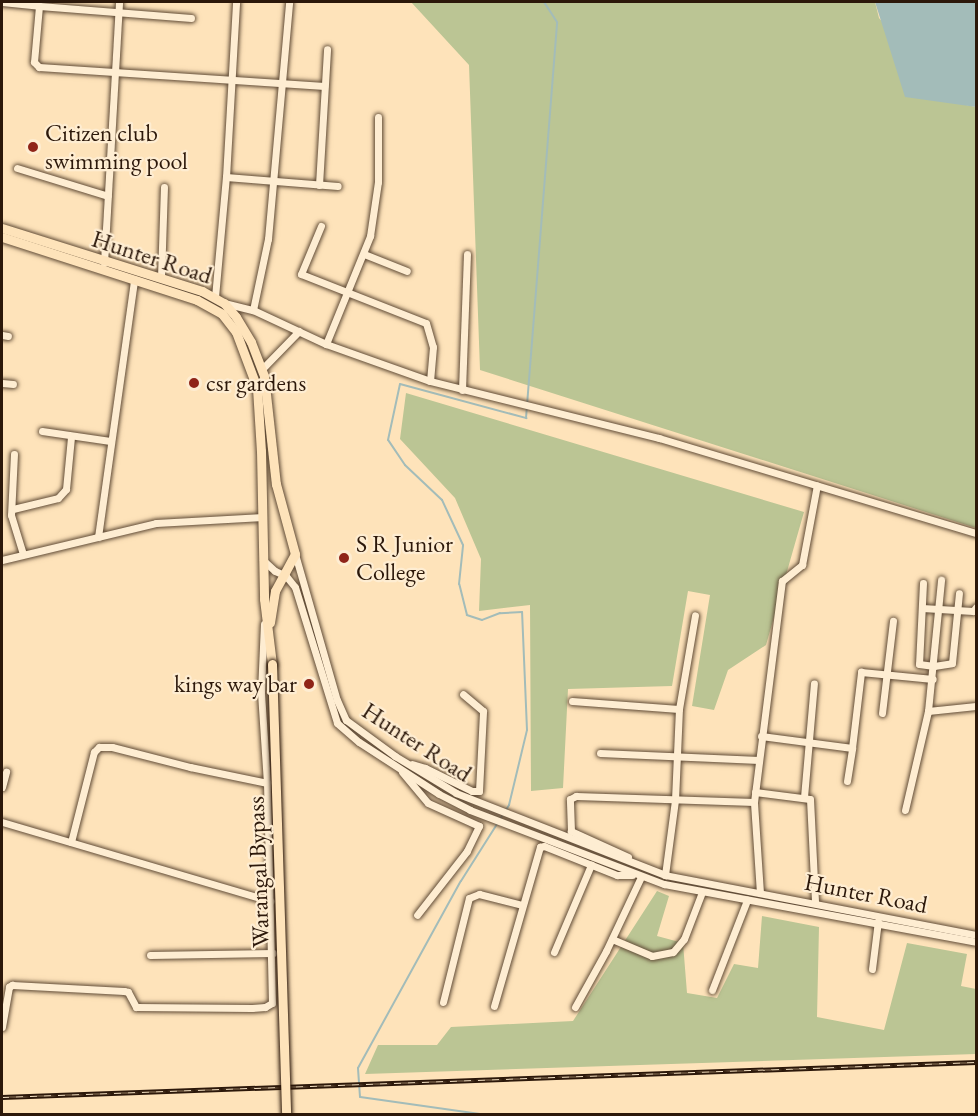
<!DOCTYPE html>
<style>
body{margin:0}
#map{position:relative;width:978px;height:1116px;overflow:hidden;background:#fee3ba;font-family:"EB Garamond",serif}
div>[style]{position:absolute}
.green>*{inset:0;background:#bbc594}
.water>*{inset:0;background:#a3bcb9}
.stream>*{height:2px;margin:-1px;padding:0 1px;transform-origin:1px;border-radius:1px;background:#a3bcb9}
.roads{filter:drop-shadow(0 0 2px #604b36) drop-shadow(0 0 2px #604b36)}
.minor>*{height:7px;margin:-3.5px;padding:0 3.5px;transform-origin:3.5px;border-radius:3.5px;background:#feedd2}
.major>*{height:9px;margin:-4.5px;padding:0 4.5px;transform-origin:4.5px;border-radius:4.5px;background:#fee3ba}
.rail>*{height:4.5px;margin-top:-2.25px;transform-origin:0;background:repeating-linear-gradient(90deg,#feedd2 0 7px,#2c180a 0 14px);box-sizing:border-box;border-block:2px solid #2c180a}
.bridges{filter:drop-shadow(0 0 2px #2c180a) drop-shadow(0 0 2px #2c180a)}
.major-bridge>*{height:9px;margin:-4.5px;padding:0 4.5px;transform-origin:4.5px;border-radius:4.5px;background:#fee3ba}
.dots>*{width:16px;height:16px;translate:-50% -50%;box-sizing:border-box;border:3px solid #feedd2;border-radius:50%}
span{translate:-50% -50%;white-space:nowrap;text-align:center;line-height:1.15;-webkit-text-stroke:4.5px #feedd2;paint-order:stroke}
.poi-label{font-size:24px;color:#2c180a}
.left{translate:0 -50%;text-align:left}
.right{translate:-100% -50%;text-align:right}
.street-label{font-size:24px;color:#2c180a}
.frame{position:absolute;inset:0;border:3px solid #2c180a;pointer-events:none}
</style>
<div id="map">
<div class="green">
<i style="clip-path:polygon(411px 2px,875px 2px,879px 18px,951px 102px,976px 107px,976px 528px,480px 370px,469px 65px)"></i>
<i style="clip-path:polygon(406px 393px,804px 512px,766px 645px,728px 670px,714px 710px,692px 706px,710px 595px,688px 591px,672px 686px,568px 689px,563px 788px,531px 791px,530px 605px,479px 611px,481px 559px,455px 498px,400px 439px)"></i>
<i style="clip-path:polygon(657px 891px,669px 896px,657px 936px,683px 943px,687px 993px,717px 998px,734px 964px,758px 968px,762px 916px,819px 927px,817px 1017px,884px 1030px,907px 943px,967px 954px,961px 986px,976px 989px,976px 1054px,365px 1074px,378px 1045px,437px 1045px,451px 1027px,573px 1021px)"></i>
</div>
<div class="water">
<i style="clip-path:polygon(875px 2px,976px 2px,976px 107px,905px 97px)"></i>
</div>
<div class="stream">
<i style="left:480px;top:1114px;width:121px;rotate:-171.9deg"></i>
<i style="left:360px;top:1097px;width:29px;rotate:-94deg"></i>
<i style="left:358px;top:1068px;width:213px;rotate:-61.2deg"></i>
<i style="left:461px;top:881px;width:90px;rotate:-57.7deg"></i>
<i style="left:509px;top:805px;width:77px;rotate:-76.5deg"></i>
<i style="left:527px;top:730px;width:118px;rotate:-92.4deg"></i>
<i style="left:522px;top:612px;width:22px;rotate:177deg"></i>
<i style="left:500px;top:613px;width:19px;rotate:159deg"></i>
<i style="left:482px;top:620px;width:16px;rotate:-162deg"></i>
<i style="left:467px;top:615px;width:32px;rotate:-104deg"></i>
<i style="left:459px;top:584px;width:39px;rotate:-84deg"></i>
<i style="left:463px;top:545px;width:50px;rotate:-115deg"></i>
<i style="left:442px;top:500px;width:51px;rotate:-136.6deg"></i>
<i style="left:405px;top:465px;width:30px;rotate:-124deg"></i>
<i style="left:388px;top:440px;width:57px;rotate:-77.9deg"></i>
<i style="left:400px;top:384px;width:131px;rotate:15.1deg"></i>
<i style="left:526px;top:418px;width:397px;rotate:-85.5deg"></i>
<i style="left:557px;top:22px;width:24px;rotate:-123deg"></i>
</div>
<div class="roads">
<div class="minor">
<i style="left:2px;top:2px;width:37px;rotate:6deg"></i>
<i style="left:191px;top:18px;width:152px;rotate:-175.5deg"></i>
<i style="left:39px;top:6px;width:56px;rotate:95.1deg"></i>
<i style="left:34px;top:62px;width:7px;rotate:45deg"></i>
<i style="left:39px;top:67px;width:286px;rotate:3.8deg"></i>
<i style="left:17px;top:168px;width:95px;rotate:17.1deg"></i>
<i style="left:226px;top:177px;width:112px;rotate:4.6deg"></i>
<i style="left:319px;top:185px;width:136px;rotate:-86.6deg"></i>
<i style="left:321px;top:226px;width:52px;rotate:112.6deg"></i>
<i style="left:301px;top:274px;width:134px;rotate:21.4deg"></i>
<i style="left:426px;top:323px;width:25px;rotate:74deg"></i>
<i style="left:433px;top:347px;width:34px;rotate:95deg"></i>
<i style="left:364px;top:254px;width:46px;rotate:21.6deg"></i>
<i style="left:104px;top:263px;width:261px;rotate:-86.7deg"></i>
<i style="left:161px;top:277px;width:90px;rotate:-88.1deg"></i>
<i style="left:215px;top:297px;width:121px;rotate:-84.8deg"></i>
<i style="left:226px;top:177px;width:175px;rotate:-86.7deg"></i>
<i style="left:224px;top:303px;width:30px;rotate:14deg"></i>
<i style="left:253px;top:310px;width:81px;rotate:25deg"></i>
<i style="left:326px;top:344px;width:110px;rotate:19.6deg"></i>
<i style="left:430px;top:381px;width:236px;rotate:14deg"></i>
<i style="left:659px;top:438px;width:331px;rotate:16.7deg"></i>
<i style="left:253px;top:310px;width:73px;rotate:-78.1deg"></i>
<i style="left:268px;top:239px;width:238px;rotate:-84.9deg"></i>
<i style="left:2px;top:335px;width:6px;rotate:9deg"></i>
<i style="left:326px;top:344px;width:117px;rotate:-67.8deg"></i>
<i style="left:370px;top:236px;width:55px;rotate:-81.6deg"></i>
<i style="left:378px;top:182px;width:65px;rotate:-90deg"></i>
<i style="left:262px;top:369px;width:53px;rotate:-45.8deg"></i>
<i style="left:2px;top:383px;width:11px;rotate:5deg"></i>
<i style="left:462px;top:390px;width:136px;rotate:-87.9deg"></i>
<i style="left:42px;top:431px;width:69px;rotate:8.4deg"></i>
<i style="left:14px;top:454px;width:61px;rotate:92.8deg"></i>
<i style="left:11px;top:515px;width:41px;rotate:72.9deg"></i>
<i style="left:13px;top:509px;width:46px;rotate:-13.7deg"></i>
<i style="left:58px;top:498px;width:12px;rotate:-48deg"></i>
<i style="left:66px;top:489px;width:52px;rotate:-84.5deg"></i>
<i style="left:98px;top:537px;width:260px;rotate:-82deg"></i>
<i style="left:295px;top:554px;width:152px;rotate:74deg"></i>
<i style="left:337px;top:700px;width:22px;rotate:66deg"></i>
<i style="left:346px;top:720px;width:61px;rotate:36.3deg"></i>
<i style="left:395px;top:756px;width:71px;rotate:31.2deg"></i>
<i style="left:456px;top:793px;width:225px;rotate:21.4deg"></i>
<i style="left:665px;top:875px;width:317px;rotate:10.9deg"></i>
<i style="left:2px;top:560px;width:158px;rotate:-13.5deg"></i>
<i style="left:156px;top:523px;width:107px;rotate:-3.2deg"></i>
<i style="left:263px;top:560px;width:16px;rotate:43deg"></i>
<i style="left:275px;top:571px;width:12px;rotate:24deg"></i>
<i style="left:286px;top:576px;width:14px;rotate:51deg"></i>
<i style="left:295px;top:587px;width:142px;rotate:72.8deg"></i>
<i style="left:337px;top:723px;width:29px;rotate:41deg"></i>
<i style="left:359px;top:742px;width:95px;rotate:33deg"></i>
<i style="left:439px;top:794px;width:35px;rotate:27deg"></i>
<i style="left:470px;top:810px;width:208px;rotate:20.9deg"></i>
<i style="left:664px;top:884px;width:317px;rotate:10.5deg"></i>
<i style="left:923px;top:583px;width:81px;rotate:92.8deg"></i>
<i style="left:919px;top:664px;width:15px;rotate:8deg"></i>
<i style="left:934px;top:666px;width:18px;rotate:-9deg"></i>
<i style="left:952px;top:663px;width:70px;rotate:-84.3deg"></i>
<i style="left:922px;top:608px;width:51px;rotate:3.4deg"></i>
<i style="left:973px;top:611px;width:5px;rotate:-53deg"></i>
<i style="left:572px;top:701px;width:107px;rotate:4.3deg"></i>
<i style="left:928px;top:711px;width:48px;rotate:-5.9deg"></i>
<i style="left:882px;top:713px;width:93px;rotate:-83.2deg"></i>
<i style="left:761px;top:736px;width:92px;rotate:7.5deg"></i>
<i style="left:852px;top:748px;width:77px;rotate:-83.2deg"></i>
<i style="left:861px;top:672px;width:72px;rotate:5.6deg"></i>
<i style="left:600px;top:753px;width:159px;rotate:2.5deg"></i>
<i style="left:412px;top:764px;width:14px;rotate:17deg"></i>
<i style="left:425px;top:768px;width:52px;rotate:26.1deg"></i>
<i style="left:472px;top:791px;width:7px"></i>
<i style="left:479px;top:791px;width:80px;rotate:-87.1deg"></i>
<i style="left:483px;top:711px;width:26px;rotate:-140deg"></i>
<i style="left:402px;top:772px;width:40px;rotate:50deg"></i>
<i style="left:428px;top:803px;width:56px;rotate:24.3deg"></i>
<i style="left:479px;top:826px;width:28px;rotate:116deg"></i>
<i style="left:467px;top:851px;width:81px;rotate:128deg"></i>
<i style="left:847px;top:781px;width:33px;rotate:-81deg"></i>
<i style="left:2px;top:787px;width:16px;rotate:-75deg"></i>
<i style="left:755px;top:792px;width:55px;rotate:7.3deg"></i>
<i style="left:810px;top:799px;width:104px;rotate:87.2deg"></i>
<i style="left:804px;top:797px;width:114px;rotate:-85deg"></i>
<i style="left:905px;top:810px;width:102px;rotate:-76.9deg"></i>
<i style="left:928px;top:711px;width:132px;rotate:-84.3deg"></i>
<i style="left:2px;top:822px;width:280px;rotate:16.4deg"></i>
<i style="left:71px;top:842px;width:93px;rotate:-75.7deg"></i>
<i style="left:94px;top:752px;width:7px;rotate:-45deg"></i>
<i style="left:99px;top:747px;width:13px"></i>
<i style="left:112px;top:747px;width:81px;rotate:14.4deg"></i>
<i style="left:190px;top:767px;width:79px;rotate:11.7deg"></i>
<i style="left:628px;top:857px;width:63px;rotate:-155.5deg"></i>
<i style="left:571px;top:831px;width:32px;rotate:-92deg"></i>
<i style="left:570px;top:799px;width:7px;rotate:-27deg"></i>
<i style="left:576px;top:796px;width:178px;rotate:1.9deg"></i>
<i style="left:665px;top:875px;width:76px;rotate:-82.4deg"></i>
<i style="left:675px;top:800px;width:91px;rotate:-87.5deg"></i>
<i style="left:679px;top:709px;width:95px;rotate:-80.3deg"></i>
<i style="left:760px;top:893px;width:91px;rotate:-93.8deg"></i>
<i style="left:754px;top:802px;width:223px;rotate:-82.8deg"></i>
<i style="left:782px;top:581px;width:26px;rotate:-39deg"></i>
<i style="left:802px;top:565px;width:81px;rotate:-79.4deg"></i>
<i style="left:612px;top:939px;width:43px;rotate:23deg"></i>
<i style="left:652px;top:956px;width:21px;rotate:-11deg"></i>
<i style="left:673px;top:952px;width:17px;rotate:-50deg"></i>
<i style="left:684px;top:939px;width:50px;rotate:-69deg"></i>
<i style="left:554px;top:952px;width:95px;rotate:-67deg"></i>
<i style="left:150px;top:955px;width:123px;rotate:-0.9deg"></i>
<i style="left:872px;top:969px;width:48px;rotate:-82.9deg"></i>
<i style="left:712px;top:990px;width:97px;rotate:-68.7deg"></i>
<i style="left:443px;top:1002px;width:107px;rotate:-76deg"></i>
<i style="left:469px;top:898px;width:11px;rotate:-22deg"></i>
<i style="left:479px;top:894px;width:44px;rotate:14.3deg"></i>
<i style="left:494px;top:1006px;width:166px;rotate:-73.9deg"></i>
<i style="left:540px;top:847px;width:4px;rotate:-14deg"></i>
<i style="left:544px;top:846px;width:79px;rotate:21.7deg"></i>
<i style="left:617px;top:875px;width:15px"></i>
<i style="left:575px;top:1007px;width:64px;rotate:-61deg"></i>
<i style="left:606px;top:951px;width:82px;rotate:-64.7deg"></i>
<i style="left:2px;top:1027px;width:41px;rotate:-80.1deg"></i>
<i style="left:9px;top:987px;width:4px;rotate:-34deg"></i>
<i style="left:12px;top:985px;width:112px;rotate:3.1deg"></i>
<i style="left:124px;top:991px;width:4px;rotate:14deg"></i>
<i style="left:128px;top:992px;width:17px;rotate:62deg"></i>
<i style="left:136px;top:1007px;width:116px;rotate:0.5deg"></i>
<i style="left:252px;top:1008px;width:13px;rotate:-4deg"></i>
<i style="left:265px;top:1007px;width:8px;rotate:-30deg"></i>
<i style="left:272px;top:1003px;width:220px;rotate:-91.3deg"></i>
<i style="left:267px;top:783px;width:91px;rotate:-93.8deg"></i>
<i style="left:261px;top:692px;width:68px;rotate:-87.5deg"></i>
</div>
<div class="major">
<i style="left:2px;top:228px;width:210px;rotate:17.5deg"></i>
<i style="left:202px;top:291px;width:25px;rotate:29deg"></i>
<i style="left:224px;top:303px;width:18px;rotate:49deg"></i>
<i style="left:236px;top:317px;width:29px;rotate:59deg"></i>
<i style="left:251px;top:342px;width:36px;rotate:69deg"></i>
<i style="left:264px;top:376px;width:109px;rotate:83.7deg"></i>
<i style="left:276px;top:484px;width:73px;rotate:74.8deg"></i>
<i style="left:295px;top:554px;width:42px;rotate:118.4deg"></i>
<i style="left:275px;top:591px;width:32px;rotate:99deg"></i>
<i style="left:2px;top:237px;width:205px;rotate:17.9deg"></i>
<i style="left:197px;top:300px;width:29px;rotate:29deg"></i>
<i style="left:222px;top:314px;width:23px;rotate:52deg"></i>
<i style="left:236px;top:332px;width:60px;rotate:69.4deg"></i>
<i style="left:257px;top:388px;width:63px;rotate:86.4deg"></i>
<i style="left:261px;top:451px;width:148px;rotate:88.8deg"></i>
<i style="left:264px;top:599px;width:65px;rotate:83deg"></i>
</div>
</div>
<div class="rail">
<i style="left:2px;top:1097px;width:975px;rotate:-2.06deg"></i>
</div>
<div class="bridges">
<div class="major-bridge">
<i style="left:272px;top:664px;width:450px;rotate:88.2deg"></i>
</div>
</div>
<div class="dots">
<i style="left:33px;top:147px;background:#8f2418"></i>
<i style="left:194px;top:383px;background:#8f2418"></i>
<i style="left:344px;top:558px;background:#8f2418"></i>
<i style="left:309px;top:684px;background:#8f2418"></i>
</div>
<div class="poi-label">
<span class="left" style="left:45px;top:147px">Citizen club<br>swimming pool</span>
<span class="left" style="left:206px;top:383px">csr gardens</span>
<span class="left" style="left:356px;top:558px">S R Junior<br>College</span>
<span class="right" style="left:297px;top:684px">kings way bar</span>
</div>
<div class="street-label">
<span style="left:152px;top:257px;rotate:18deg">Hunter Road</span>
<span style="left:417px;top:742px;rotate:33deg">Hunter Road</span>
<span style="left:258px;top:872px;rotate:-92deg">Warangal Bypass</span>
<span style="left:866px;top:893px;rotate:11deg">Hunter Road</span>
</div>
<div class="frame"></div>
</div>
